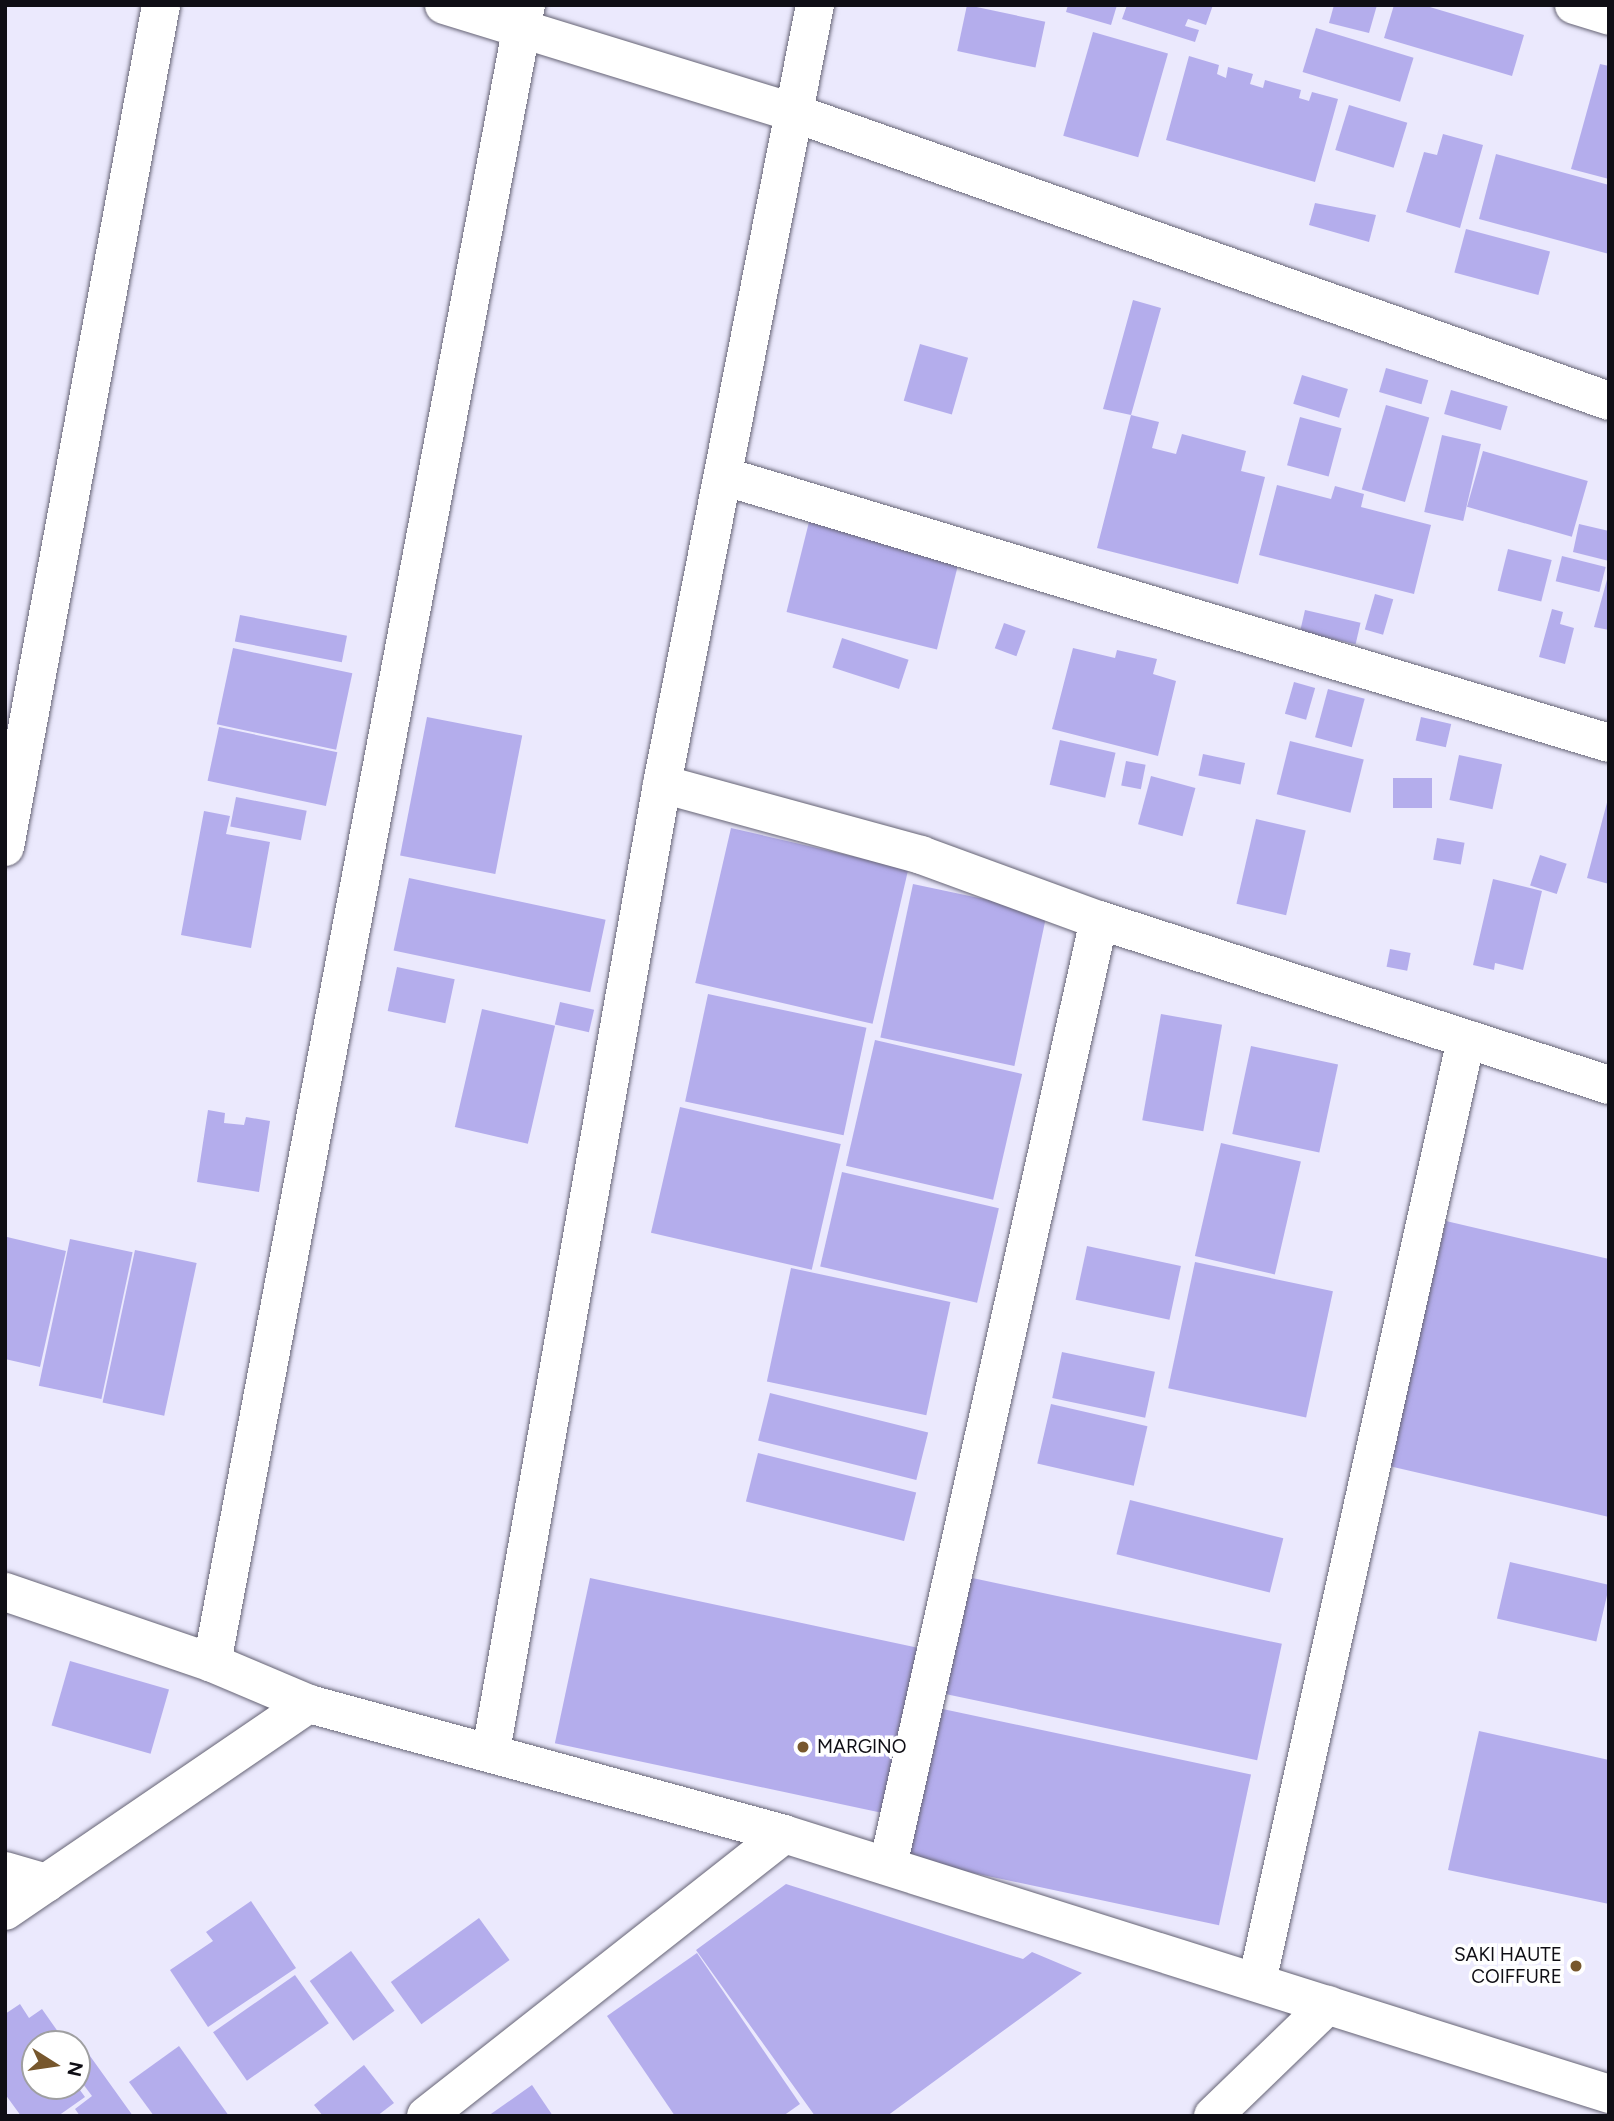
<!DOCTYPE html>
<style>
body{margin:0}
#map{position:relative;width:1614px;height:2121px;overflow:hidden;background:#ebe9fd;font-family:Figtree,sans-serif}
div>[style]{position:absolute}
.building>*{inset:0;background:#b4adec;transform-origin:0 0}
.roads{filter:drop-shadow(0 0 2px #666475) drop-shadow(0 0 2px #666475)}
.minor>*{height:38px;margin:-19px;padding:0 19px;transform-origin:19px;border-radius:19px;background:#fff}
.dots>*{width:19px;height:19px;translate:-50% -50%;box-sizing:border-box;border:4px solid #fff;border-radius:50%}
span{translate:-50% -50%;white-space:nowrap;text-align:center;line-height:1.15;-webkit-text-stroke:7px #fff;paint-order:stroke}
.poi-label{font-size:19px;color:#0f0e15}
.left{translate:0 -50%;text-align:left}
.right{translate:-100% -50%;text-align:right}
.frame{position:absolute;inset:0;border:7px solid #0f0e15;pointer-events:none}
.north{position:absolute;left:21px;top:2030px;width:70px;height:70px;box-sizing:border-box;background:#fff;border:2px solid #9f9fa1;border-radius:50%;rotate:102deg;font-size:19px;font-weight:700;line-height:28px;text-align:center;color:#0f0e15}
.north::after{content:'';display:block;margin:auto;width:24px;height:32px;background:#77572d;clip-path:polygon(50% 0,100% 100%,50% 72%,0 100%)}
</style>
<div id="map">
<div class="building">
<i style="left:967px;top:5px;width:80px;height:47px;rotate:12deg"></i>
<i style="clip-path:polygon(1068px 5px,1117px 5px,1111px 25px,1066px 12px)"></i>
<i style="clip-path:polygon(1127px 5px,1213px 5px,1206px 25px,1188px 19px,1185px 26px,1199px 30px,1195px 42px,1122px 19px)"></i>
<i style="clip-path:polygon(1334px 5px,1377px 5px,1369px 33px,1329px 23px)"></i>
<i style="clip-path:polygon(1394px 5px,1423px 5px,1524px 35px,1512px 76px,1384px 38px)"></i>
<i style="left:1316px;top:28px;width:102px;height:46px;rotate:17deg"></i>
<i style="left:1093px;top:32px;width:78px;height:108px;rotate:16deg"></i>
<i style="clip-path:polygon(1189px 56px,1219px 65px,1217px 74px,1226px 78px,1228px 67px,1253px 74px,1250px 84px,1263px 88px,1265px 80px,1301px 90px,1299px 98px,1309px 101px,1312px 92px,1338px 99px,1315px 182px,1166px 140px)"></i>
<i style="clip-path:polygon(1600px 64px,1609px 66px,1609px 179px,1571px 169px)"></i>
<i style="left:1349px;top:105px;width:61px;height:47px;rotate:17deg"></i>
<i style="clip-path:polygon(1443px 134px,1483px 145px,1460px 228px,1406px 212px,1424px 152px,1437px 155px)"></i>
<i style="clip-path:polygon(1496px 154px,1609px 185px,1609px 254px,1479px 219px)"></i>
<i style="clip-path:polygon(1315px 203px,1376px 215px,1369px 242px,1309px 225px)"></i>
<i style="left:1466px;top:229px;width:87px;height:45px;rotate:15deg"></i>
<i style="clip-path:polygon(1133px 300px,1161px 308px,1131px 415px,1159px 422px,1152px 448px,1176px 454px,1182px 434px,1246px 451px,1241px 471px,1265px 477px,1238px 584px,1097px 548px,1131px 415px,1103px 409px)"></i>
<i style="left:920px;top:344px;width:50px;height:59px;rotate:16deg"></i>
<i style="left:1386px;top:368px;width:44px;height:25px;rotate:16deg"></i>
<i style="left:1302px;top:375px;width:48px;height:30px;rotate:17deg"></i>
<i style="left:1451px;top:390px;width:59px;height:25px;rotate:16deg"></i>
<i style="left:1386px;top:405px;width:45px;height:88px;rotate:16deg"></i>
<i style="left:1300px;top:417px;width:43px;height:50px;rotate:15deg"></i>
<i style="left:1442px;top:435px;width:40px;height:79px;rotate:13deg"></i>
<i style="left:1483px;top:451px;width:109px;height:58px;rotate:16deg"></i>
<i style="clip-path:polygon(1277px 485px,1331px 499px,1335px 486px,1364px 494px,1361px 507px,1431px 525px,1414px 594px,1259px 555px)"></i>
<i style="left:810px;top:518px;width:155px;height:97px;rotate:14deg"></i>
<i style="clip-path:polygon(1579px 524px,1609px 531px,1609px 561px,1573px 552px)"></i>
<i style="left:1508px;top:549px;width:45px;height:43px;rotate:14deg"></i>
<i style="left:1562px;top:556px;width:45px;height:26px;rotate:14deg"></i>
<i style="clip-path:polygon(1608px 576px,1609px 577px,1609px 630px,1594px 627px)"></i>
<i style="left:1375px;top:594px;width:19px;height:37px;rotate:16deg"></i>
<i style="clip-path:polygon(1552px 609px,1563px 612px,1560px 624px,1574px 628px,1565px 664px,1539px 657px)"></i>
<i style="left:1305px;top:610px;width:57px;height:22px;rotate:13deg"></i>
<i style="left:240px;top:615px;width:109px;height:27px;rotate:11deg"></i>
<i style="left:1004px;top:623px;width:23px;height:27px;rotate:20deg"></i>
<i style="left:842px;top:638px;width:70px;height:31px;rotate:18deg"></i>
<i style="left:233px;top:648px;width:122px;height:78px;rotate:12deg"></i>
<i style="clip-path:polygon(1073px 648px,1115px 658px,1117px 650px,1157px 659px,1153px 674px,1176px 681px,1158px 756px,1052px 729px)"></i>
<i style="left:1294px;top:682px;width:22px;height:33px;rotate:16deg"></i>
<i style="left:1328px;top:689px;width:38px;height:50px;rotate:15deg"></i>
<i style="left:427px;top:717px;width:97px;height:141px;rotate:11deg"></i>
<i style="left:1421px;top:717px;width:31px;height:24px;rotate:13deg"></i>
<i style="left:219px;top:727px;width:121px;height:55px;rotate:12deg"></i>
<i style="left:1060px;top:740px;width:57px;height:46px;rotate:13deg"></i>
<i style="left:1290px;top:741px;width:76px;height:55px;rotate:14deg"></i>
<i style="left:1203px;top:754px;width:43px;height:22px;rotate:12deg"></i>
<i style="left:1459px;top:755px;width:44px;height:46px;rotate:12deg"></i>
<i style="left:1126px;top:761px;width:20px;height:25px;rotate:11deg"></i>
<i style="left:1151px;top:776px;width:46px;height:50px;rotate:15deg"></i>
<i style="left:1393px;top:778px;width:39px;height:30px"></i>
<i style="clip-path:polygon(1609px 795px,1609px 884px,1587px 878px)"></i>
<i style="left:236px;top:797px;width:72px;height:30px;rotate:11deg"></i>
<i style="clip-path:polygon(204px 811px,230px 816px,226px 834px,270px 842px,251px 948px,181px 935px)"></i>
<i style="left:1256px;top:819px;width:51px;height:87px;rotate:13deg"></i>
<i style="left:731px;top:828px;width:182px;height:159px;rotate:13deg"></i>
<i style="left:1437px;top:838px;width:28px;height:22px;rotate:10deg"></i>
<i style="left:1540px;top:855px;width:28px;height:32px;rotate:18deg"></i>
<i style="left:409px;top:878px;width:201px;height:74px;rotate:12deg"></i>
<i style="clip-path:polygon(1493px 879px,1542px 891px,1523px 970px,1495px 963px,1494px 970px,1473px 965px)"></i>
<i style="left:913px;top:884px;width:137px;height:157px;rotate:12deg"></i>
<i style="left:1390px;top:949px;width:21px;height:18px;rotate:11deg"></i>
<i style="left:397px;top:967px;width:59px;height:45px;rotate:12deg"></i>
<i style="left:708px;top:994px;width:162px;height:110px;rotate:12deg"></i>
<i style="left:560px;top:1002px;width:35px;height:23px;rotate:13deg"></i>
<i style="left:482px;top:1009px;width:75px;height:121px;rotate:13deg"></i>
<i style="left:1161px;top:1014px;width:62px;height:108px;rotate:10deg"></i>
<i style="left:875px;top:1040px;width:151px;height:129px;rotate:13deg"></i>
<i style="left:1251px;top:1046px;width:89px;height:90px;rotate:12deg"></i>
<i style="left:680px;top:1107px;width:165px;height:129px;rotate:13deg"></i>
<i style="clip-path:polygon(208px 1110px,225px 1113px,224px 1123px,244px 1125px,246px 1117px,270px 1121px,259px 1192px,197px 1182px)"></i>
<i style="left:1221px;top:1143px;width:82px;height:116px;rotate:13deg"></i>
<i style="left:842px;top:1172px;width:161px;height:97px;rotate:13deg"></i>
<i style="clip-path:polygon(1446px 1221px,1609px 1259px,1609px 1517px,1389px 1466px)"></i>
<i style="clip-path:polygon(7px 1237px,66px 1251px,40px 1367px,5px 1359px)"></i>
<i style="left:70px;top:1239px;width:64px;height:150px;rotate:12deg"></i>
<i style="left:1087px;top:1246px;width:96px;height:55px;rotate:12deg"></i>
<i style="left:135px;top:1250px;width:63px;height:156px;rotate:12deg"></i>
<i style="left:1195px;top:1262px;width:141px;height:129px;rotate:12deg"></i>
<i style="left:791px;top:1268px;width:163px;height:116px;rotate:12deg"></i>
<i style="left:1062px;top:1352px;width:95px;height:47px;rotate:12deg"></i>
<i style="left:770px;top:1393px;width:163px;height:49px;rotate:14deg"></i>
<i style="left:1051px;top:1404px;width:99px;height:61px;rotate:13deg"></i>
<i style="left:758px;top:1453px;width:163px;height:50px;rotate:14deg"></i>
<i style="left:1130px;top:1500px;width:158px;height:56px;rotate:14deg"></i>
<i style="left:1510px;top:1562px;width:102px;height:58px;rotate:13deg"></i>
<i style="left:963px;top:1576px;width:326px;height:119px;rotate:12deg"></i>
<i style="left:590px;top:1578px;width:335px;height:169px;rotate:12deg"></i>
<i style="left:70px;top:1661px;width:103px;height:67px;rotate:16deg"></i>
<i style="left:938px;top:1708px;width:320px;height:154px;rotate:12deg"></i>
<i style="clip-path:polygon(1479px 1731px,1609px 1760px,1609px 1904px,1448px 1870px)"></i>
<i style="clip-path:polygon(786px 1884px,1023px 1959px,1032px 1952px,1082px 1973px,887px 2116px,815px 2116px,696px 1950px)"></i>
<i style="clip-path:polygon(251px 1901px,296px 1968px,208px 2027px,170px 1970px,213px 1941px,206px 1932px)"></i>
<i style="left:479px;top:1918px;width:52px;height:109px;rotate:54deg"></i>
<i style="left:351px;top:1951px;width:74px;height:51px;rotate:54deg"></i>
<i style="clip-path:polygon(697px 1953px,800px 2104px,783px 2116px,675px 2116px,607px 2016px)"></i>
<i style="left:295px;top:1975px;width:59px;height:100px;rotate:55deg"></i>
<i style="clip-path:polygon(20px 2004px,29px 2018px,42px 2009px,61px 2036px,50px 2044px,35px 2044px,35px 2086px,77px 2086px,85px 2097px,58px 2116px,21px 2116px,5px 2094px,5px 2014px)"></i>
<i style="clip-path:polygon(80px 2042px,133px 2116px,80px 2116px,75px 2109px,92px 2096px,77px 2076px)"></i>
<i style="clip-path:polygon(179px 2046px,229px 2116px,154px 2116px,129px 2082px)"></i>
<i style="clip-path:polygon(364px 2065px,394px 2103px,377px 2116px,323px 2116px,314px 2105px)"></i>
<i style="clip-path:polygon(532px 2085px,553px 2116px,488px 2116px)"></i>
</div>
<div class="roads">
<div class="minor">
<i style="left:444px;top:5px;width:366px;rotate:17.1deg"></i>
<i style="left:794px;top:113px;width:864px;rotate:19.46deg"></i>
<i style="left:1574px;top:5px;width:37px;rotate:17deg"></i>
<i style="left:723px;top:476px;width:925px;rotate:16.77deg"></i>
<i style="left:662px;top:784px;width:269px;rotate:15.3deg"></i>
<i style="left:921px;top:855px;width:189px;rotate:20.1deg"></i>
<i style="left:1099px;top:920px;width:536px;rotate:17.93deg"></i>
<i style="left:5px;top:847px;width:856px;rotate:-79.5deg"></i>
<i style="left:5px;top:1592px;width:219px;rotate:18.9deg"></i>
<i style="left:212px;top:1663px;width:105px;rotate:22.9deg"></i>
<i style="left:309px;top:1704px;width:492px;rotate:15.3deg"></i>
<i style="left:784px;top:1834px;width:865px;rotate:17.49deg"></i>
<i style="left:212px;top:1663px;width:1687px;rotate:-79.28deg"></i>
<i style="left:491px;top:1751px;width:982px;rotate:-79.97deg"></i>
<i style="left:662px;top:784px;width:794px;rotate:-78.89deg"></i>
<i style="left:888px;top:1866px;width:969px;rotate:-77.43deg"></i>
<i style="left:5px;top:1871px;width:43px;rotate:16.3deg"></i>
<i style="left:5px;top:1911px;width:368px;rotate:-34.3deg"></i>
<i style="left:1257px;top:1982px;width:966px;rotate:-77.5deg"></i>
<i style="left:426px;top:2116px;width:456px;rotate:-38.2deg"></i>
<i style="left:1213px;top:2116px;width:160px;rotate:-44deg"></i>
</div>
</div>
<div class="dots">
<i style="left:803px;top:1747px;background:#77572d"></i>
<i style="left:1576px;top:1966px;background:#77572d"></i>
</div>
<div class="poi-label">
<span class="left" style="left:817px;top:1747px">MARGINO</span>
<span class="right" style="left:1562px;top:1966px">SAKI HAUTE<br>COIFFURE</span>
</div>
<div class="frame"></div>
<div class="north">N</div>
</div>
